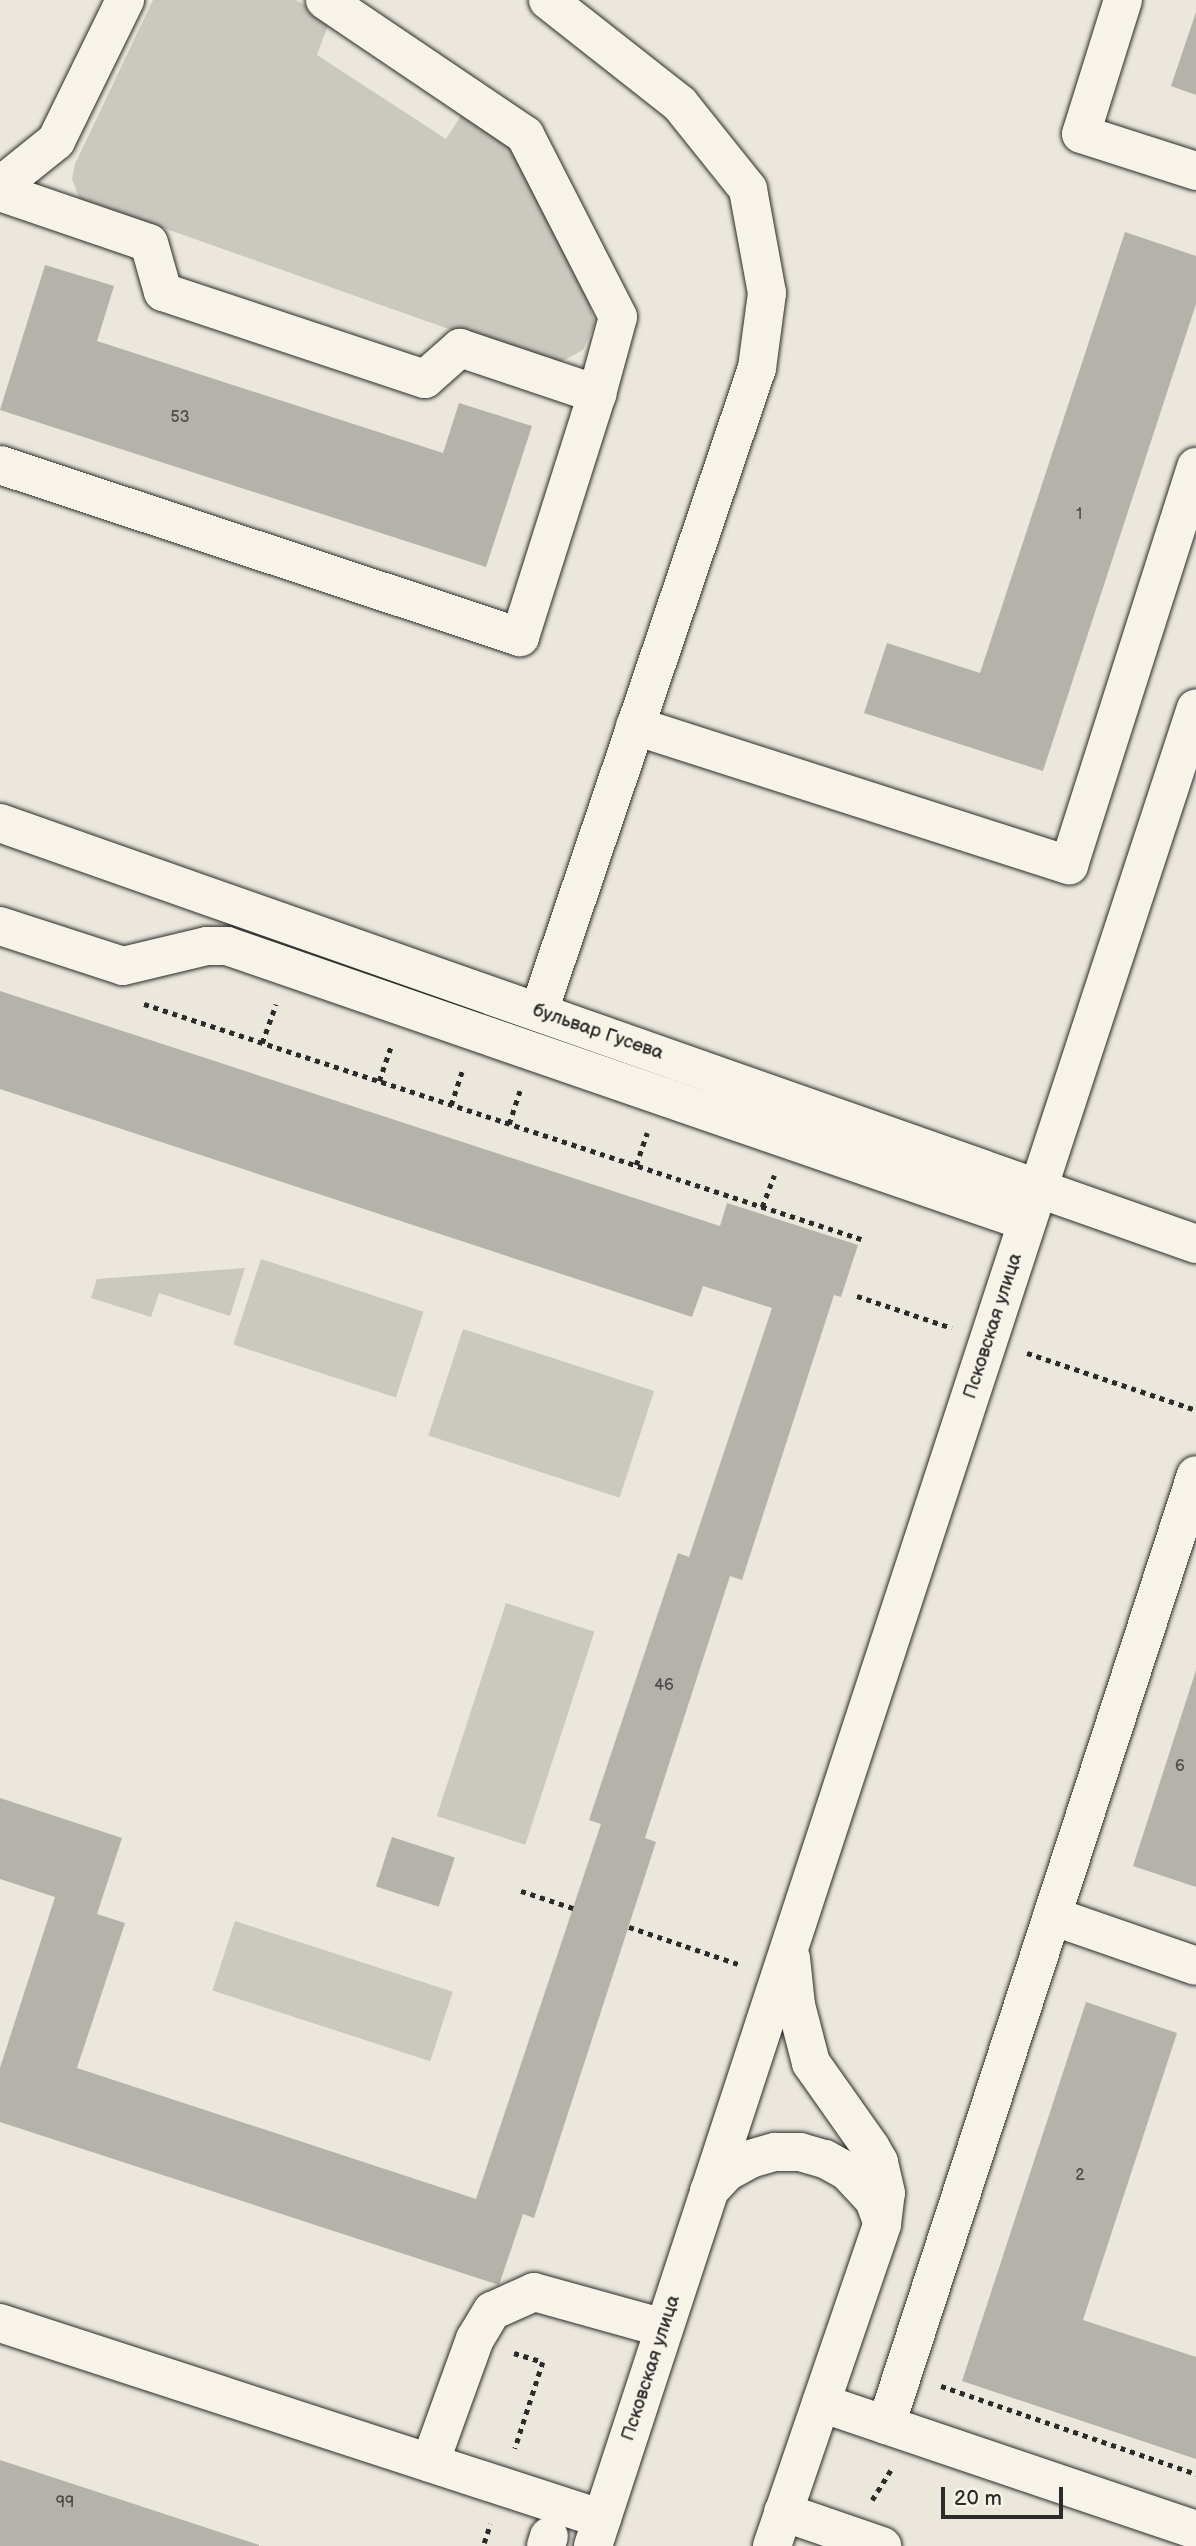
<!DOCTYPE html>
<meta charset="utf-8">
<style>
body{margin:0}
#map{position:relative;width:1196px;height:2546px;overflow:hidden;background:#ebe7dd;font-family:"Balsamiq Sans",sans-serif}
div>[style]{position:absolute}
.green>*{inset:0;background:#cbc8bf;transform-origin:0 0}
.building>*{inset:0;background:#b5b2ab;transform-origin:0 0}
.path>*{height:4.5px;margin-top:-2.25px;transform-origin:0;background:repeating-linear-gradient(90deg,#2b2b2b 0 5px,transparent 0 10px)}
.roads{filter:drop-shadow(0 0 2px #2b2b2b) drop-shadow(0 0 2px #2b2b2b)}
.minor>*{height:38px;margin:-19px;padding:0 19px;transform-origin:19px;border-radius:19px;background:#f7f3e8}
span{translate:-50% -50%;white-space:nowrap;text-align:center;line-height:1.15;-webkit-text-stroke:5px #f7f3e8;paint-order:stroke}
.number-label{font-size:16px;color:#4e4d4b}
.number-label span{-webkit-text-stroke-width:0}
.street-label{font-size:19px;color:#2b2b2b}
.scale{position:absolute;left:941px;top:2487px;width:122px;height:32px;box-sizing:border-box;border:4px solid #2b2b2b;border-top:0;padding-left:9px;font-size:21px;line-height:24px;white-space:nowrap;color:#2b2b2b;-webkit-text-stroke:5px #f7f3e8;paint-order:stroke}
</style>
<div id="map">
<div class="green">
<i style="clip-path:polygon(153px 0,296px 0,330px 20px,317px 55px,446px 139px,464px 111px,515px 147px,585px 290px,595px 323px,583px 350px,553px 366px,79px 198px,72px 179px,75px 164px)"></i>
<i style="left:261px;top:1259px;width:171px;height:90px;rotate:18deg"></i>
<i style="clip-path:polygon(245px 1268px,230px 1316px,159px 1293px,151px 1317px,91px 1298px,97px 1279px)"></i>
<i style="left:463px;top:1329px;width:201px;height:112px;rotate:18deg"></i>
<i style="left:506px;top:1603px;width:93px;height:224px;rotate:18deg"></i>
<i style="left:235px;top:1921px;width:229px;height:73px;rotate:18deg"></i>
</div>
<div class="building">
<i style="clip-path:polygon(1196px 12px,1196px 95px,1171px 86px)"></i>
<i style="clip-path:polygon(1125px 232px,1196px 256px,1196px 304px,1043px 771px,864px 713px,887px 643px,980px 673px)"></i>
<i style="clip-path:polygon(45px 265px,114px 286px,97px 341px,443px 453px,459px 403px,532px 426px,486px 567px,0 410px)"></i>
<i style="clip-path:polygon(0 991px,720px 1226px,727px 1203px,858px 1245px,841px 1297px,834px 1295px,742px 1580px,730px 1576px,645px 1838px,656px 1842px,534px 2218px,523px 2214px,499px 2285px,0 2122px,0 2068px,55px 1897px,0 1879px,0 1798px,122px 1838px,97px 1914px,125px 1923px,77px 2068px,476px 2199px,601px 1824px,589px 1820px,678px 1553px,689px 1557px,772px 1308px,703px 1286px,692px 1317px,0 1089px)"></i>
<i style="clip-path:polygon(1196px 1670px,1196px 1887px,1133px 1866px)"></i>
<i style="left:392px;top:1837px;width:66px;height:52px;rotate:18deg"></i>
<i style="clip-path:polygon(1086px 2002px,1177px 2033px,1083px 2320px,1196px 2357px,1196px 2459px,962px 2381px)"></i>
<i style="clip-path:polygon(0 2460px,259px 2545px,259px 2546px,0 2546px)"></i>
</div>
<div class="path">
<i style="left:144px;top:1004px;width:755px;rotate:18.15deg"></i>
<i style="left:262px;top:1043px;width:41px;rotate:-70.3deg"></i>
<i style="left:379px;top:1081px;width:37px;rotate:-71deg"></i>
<i style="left:451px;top:1105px;width:38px;rotate:-72deg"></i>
<i style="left:509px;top:1124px;width:38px;rotate:-72deg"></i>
<i style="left:636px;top:1165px;width:34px;rotate:-71deg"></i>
<i style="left:762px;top:1207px;width:34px;rotate:-69deg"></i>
<i style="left:857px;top:1296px;width:100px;rotate:18.6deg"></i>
<i style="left:1027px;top:1353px;width:178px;rotate:18.6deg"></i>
<i style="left:521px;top:1891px;width:55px;rotate:18.1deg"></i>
<i style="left:629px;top:1927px;width:118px;rotate:18.7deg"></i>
<i style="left:514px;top:2353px;width:30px;rotate:17deg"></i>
<i style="left:543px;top:2362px;width:91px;rotate:107.8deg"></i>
<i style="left:941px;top:2386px;width:270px;rotate:19deg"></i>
<i style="left:872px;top:2500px;width:36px;rotate:-58deg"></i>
<i style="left:484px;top:2543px;width:20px;rotate:-72deg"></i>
</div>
<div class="roads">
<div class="minor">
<i style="left:325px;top:0;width:241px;rotate:34deg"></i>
<i style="left:525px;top:135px;width:204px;rotate:62.9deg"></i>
<i style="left:618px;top:317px;width:80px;rotate:105.3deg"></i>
<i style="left:1123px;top:0;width:140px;rotate:107.4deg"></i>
<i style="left:1081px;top:134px;width:121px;rotate:17.8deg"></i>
<i style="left:0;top:186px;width:72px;rotate:-38.8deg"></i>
<i style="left:56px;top:141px;width:157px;rotate:-63.9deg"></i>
<i style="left:0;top:192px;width:157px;rotate:18.9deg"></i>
<i style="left:149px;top:243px;width:51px;rotate:74.1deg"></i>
<i style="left:163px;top:292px;width:276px;rotate:18.4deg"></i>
<i style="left:425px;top:379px;width:47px;rotate:-41.5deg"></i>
<i style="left:460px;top:348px;width:145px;rotate:18.6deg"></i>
<i style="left:597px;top:394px;width:255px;rotate:107.6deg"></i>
<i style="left:520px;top:637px;width:548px;rotate:-161.7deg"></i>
<i style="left:635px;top:726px;width:456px;rotate:17.8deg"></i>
<i style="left:1069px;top:865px;width:418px;rotate:-72.3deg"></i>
<i style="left:0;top:823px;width:1268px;rotate:19.39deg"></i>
<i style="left:0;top:926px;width:129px;rotate:18deg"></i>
<i style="left:123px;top:966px;width:86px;rotate:-13.4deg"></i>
<i style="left:207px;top:946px;width:20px"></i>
<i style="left:227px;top:946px;width:846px;rotate:19.03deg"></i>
<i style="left:539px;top:1011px;width:679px;rotate:-71.27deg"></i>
<i style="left:757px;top:368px;width:76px;rotate:-82.4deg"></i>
<i style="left:767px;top:293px;width:106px;rotate:-100.4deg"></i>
<i style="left:748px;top:189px;width:109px;rotate:-128.7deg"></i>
<i style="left:680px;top:104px;width:168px;rotate:-141.8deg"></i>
<i style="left:1052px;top:1916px;width:152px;rotate:19.1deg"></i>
<i style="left:709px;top:2191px;width:26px;rotate:-47deg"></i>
<i style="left:727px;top:2172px;width:26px;rotate:-29deg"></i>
<i style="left:750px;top:2159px;width:26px;rotate:-16deg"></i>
<i style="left:775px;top:2152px;width:25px"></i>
<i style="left:800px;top:2152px;width:26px;rotate:16deg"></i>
<i style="left:825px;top:2159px;width:26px;rotate:29deg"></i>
<i style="left:848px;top:2172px;width:38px;rotate:47deg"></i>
<i style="left:874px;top:2200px;width:23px;rotate:70deg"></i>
<i style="left:0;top:2323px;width:633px;rotate:18.03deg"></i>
<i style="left:821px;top:2403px;width:396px;rotate:18.7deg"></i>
<i style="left:886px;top:2425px;width:999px;rotate:-71.93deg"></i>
<i style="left:430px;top:2463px;width:132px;rotate:-70.1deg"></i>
<i style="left:475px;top:2339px;width:33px;rotate:-59deg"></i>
<i style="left:492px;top:2311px;width:46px;rotate:-24.3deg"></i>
<i style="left:534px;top:2292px;width:135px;rotate:15.5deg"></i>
<i style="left:783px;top:2512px;width:105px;rotate:19deg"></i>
<i style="left:546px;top:2546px;width:10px;rotate:-73deg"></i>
<i style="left:593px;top:2546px;width:1934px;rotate:-71.84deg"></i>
<i style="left:772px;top:2546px;width:340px;rotate:-71.1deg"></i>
<i style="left:882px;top:2224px;width:31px;rotate:-83deg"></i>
<i style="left:886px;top:2193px;width:32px;rotate:-103deg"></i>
<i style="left:879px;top:2162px;width:16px;rotate:-120deg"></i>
<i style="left:871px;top:2148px;width:104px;rotate:-125.2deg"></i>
<i style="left:811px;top:2063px;width:60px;rotate:-104.5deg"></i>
<i style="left:796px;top:2005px;width:47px;rotate:-96.1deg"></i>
</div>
</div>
<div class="number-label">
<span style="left:180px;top:418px">53</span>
<span style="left:1079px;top:515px">1</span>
<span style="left:664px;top:1686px">46</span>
<span style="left:1180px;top:1767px">6</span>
<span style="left:1080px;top:2176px">2</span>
<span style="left:65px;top:2503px">99</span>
</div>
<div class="street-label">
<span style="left:598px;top:1032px;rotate:19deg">бульвар Гусева</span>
<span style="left:993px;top:1326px;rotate:-72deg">Псковская улица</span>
<span style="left:651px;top:2368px;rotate:-72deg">Псковская улица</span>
</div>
<div class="scale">20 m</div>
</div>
